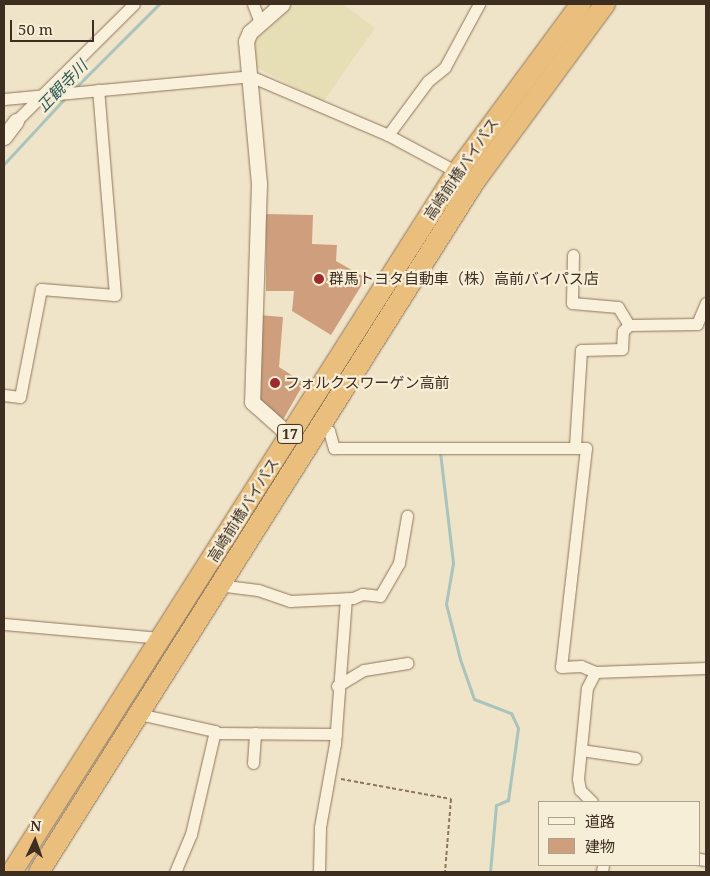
<!DOCTYPE html>
<meta charset="utf-8">
<style>
body{margin:0}
#map{position:relative;width:710px;height:876px;overflow:hidden;background:#f0e4c8;font-family:"Noto Serif","Noto Sans JP",serif}
div>[style]{position:absolute}
.farmland>*{inset:0;background:#e6deb5}
.stream>*{height:3px;margin:-1.5px;padding:0 1.5px;transform-origin:1.5px;border-radius:1.5px;background:#a9c4bc}
.building>*{inset:0;background:#cf9f7d}
.path>*{height:2px;margin-top:-1px;transform-origin:0;background:repeating-linear-gradient(90deg,#8d765c 0 4px,transparent 0 6.5px)}
.roads{filter:drop-shadow(0 0 1px #8d765c) drop-shadow(0 0 1px #8d765c)}
.minor>*{height:11px;margin:-5.5px;padding:0 5.5px;transform-origin:5.5px;border-radius:5.5px;background:#faf1dc}
.tertiary>*{height:15px;margin:-7.5px;padding:0 7.5px;transform-origin:7.5px;border-radius:7.5px;background:#faf1dc}
.trunk>*{height:20px;margin:-10px;padding:0 10px;transform-origin:10px;border-radius:10px;background:#eabe7c}
.dots>*{width:14px;height:14px;translate:-50% -50%;box-sizing:border-box;border:2px solid #f7eed8;border-radius:50%}
span{translate:-50% -50%;white-space:nowrap;text-align:center;line-height:1.15;-webkit-text-stroke:4.5px #f7eed8;paint-order:stroke}
.shield-label span{padding:1px 4px;background:#f7eed8;border:1px solid;border-radius:4px;-webkit-text-stroke-width:0}
.shield-label{font-size:14px;color:#3d2e20;font-weight:700}
.street-label{font-size:15px;color:#3d2e20}
.poi-label{font-size:15px;color:#3d2e20}
.left{translate:0 -50%;text-align:left}
.water-label{font-size:16px;color:#2f5d5a;font-style:italic}
.frame{position:absolute;inset:0;border:5px solid #3d2e20;pointer-events:none}
.legend{position:absolute;left:538px;top:801px;width:162px;height:65px;box-sizing:border-box;background:#f7eed8;border:1px solid #ada18e;margin:0;padding:6px 9px;list-style:none;font-size:15px;color:#3d2e20}
.legend li{display:flex;align-items:center;gap:10px;height:25px}
.legend b{width:25px;border:1px solid #ada18e}
.north{position:absolute;left:10px;top:816px;width:50px;height:50px;-webkit-text-stroke:4px #f7eed8;paint-order:stroke;rotate:3deg;font-size:14px;font-weight:700;line-height:20px;text-align:center;color:#3d2e20}
.north::after{content:'';display:block;margin:auto;width:18px;height:22px;background:#3d2e20;clip-path:polygon(50% 0,100% 100%,50% 72%,0 100%)}
.scale{position:absolute;left:10px;top:20px;width:84px;height:22px;box-sizing:border-box;border:2px solid #3d2e20;border-top:0;padding-left:6px;font-size:15px;line-height:18px;white-space:nowrap;color:#3d2e20;-webkit-text-stroke:4px #f7eed8;paint-order:stroke}
</style>
<div id="map">
<div class="farmland">
<i style="clip-path:polygon(287px 4px,343px 4px,375px 28px,323px 102px,252px 65px,252px 34px)"></i>
</div>
<div class="stream">
<i style="left:75px;top:88px;width:119px;rotate:-45deg"></i>
<i style="left:4px;top:164px;width:93px;rotate:-47.2deg"></i>
<i style="left:440px;top:452px;width:112px;rotate:83.3deg"></i>
<i style="left:453px;top:563px;width:42px;rotate:99.7deg"></i>
<i style="left:446px;top:604px;width:57px;rotate:75.7deg"></i>
<i style="left:460px;top:659px;width:42px;rotate:70.7deg"></i>
<i style="left:474px;top:699px;width:40px;rotate:21deg"></i>
<i style="left:511px;top:713px;width:17px;rotate:65deg"></i>
<i style="left:518px;top:728px;width:73px;rotate:97.9deg"></i>
<i style="left:508px;top:800px;width:13px;rotate:157deg"></i>
<i style="left:496px;top:805px;width:67px;rotate:95.1deg"></i>
</div>
<div class="building">
<i style="clip-path:polygon(266px 214px,313px 215px,312px 244px,337px 245px,336px 261px,366px 278px,331px 335px,292px 311px,294px 291px,266px 291px)"></i>
<i style="clip-path:polygon(259px 315px,283px 317px,279px 367px,304px 383px,280px 425px,256px 401px)"></i>
</div>
<div class="path">
<i style="left:341px;top:779px;width:112px;rotate:10.3deg"></i>
<i style="left:451px;top:799px;width:73px;rotate:94.7deg"></i>
</div>
<div class="roads">
<div class="minor">
<i style="left:253px;top:4px;width:19px;rotate:69deg"></i>
<i style="left:4px;top:99px;width:247px;rotate:-5.3deg"></i>
<i style="left:250px;top:76px;width:150px;rotate:23.1deg"></i>
<i style="left:388px;top:135px;width:78px;rotate:28.2deg"></i>
<i style="left:16px;top:121px;width:166px;rotate:-44.8deg"></i>
<i style="left:388px;top:135px;width:67px;rotate:-53.5deg"></i>
<i style="left:428px;top:81px;width:22px;rotate:-39deg"></i>
<i style="left:445px;top:67px;width:72px;rotate:-61.6deg"></i>
<i style="left:573px;top:255px;width:48px;rotate:91.2deg"></i>
<i style="left:572px;top:303px;width:46px;rotate:5deg"></i>
<i style="left:618px;top:307px;width:21px;rotate:59deg"></i>
<i style="left:4px;top:395px;width:16px;rotate:7deg"></i>
<i style="left:20px;top:397px;width:110px;rotate:-79deg"></i>
<i style="left:41px;top:289px;width:74px;rotate:4.6deg"></i>
<i style="left:115px;top:295px;width:206px;rotate:-94.7deg"></i>
<i style="left:319px;top:425px;width:12px;rotate:31deg"></i>
<i style="left:329px;top:431px;width:18px;rotate:74deg"></i>
<i style="left:334px;top:448px;width:252px"></i>
<i style="left:586px;top:448px;width:220px;rotate:96.5deg"></i>
<i style="left:561px;top:667px;width:20px;rotate:-3deg"></i>
<i style="left:581px;top:666px;width:15px;rotate:23deg"></i>
<i style="left:575px;top:446px;width:96px;rotate:-86.4deg"></i>
<i style="left:581px;top:350px;width:41px;rotate:-1.4deg"></i>
<i style="left:622px;top:349px;width:18px;rotate:-87deg"></i>
<i style="left:623px;top:331px;width:8px;rotate:-45deg"></i>
<i style="left:629px;top:325px;width:68px;rotate:-0.8deg"></i>
<i style="left:697px;top:324px;width:23px;rotate:-67deg"></i>
<i style="left:218px;top:585px;width:40px;rotate:7.1deg"></i>
<i style="left:258px;top:590px;width:34px;rotate:19deg"></i>
<i style="left:290px;top:601px;width:63px;rotate:-2.7deg"></i>
<i style="left:353px;top:598px;width:10px;rotate:-24deg"></i>
<i style="left:362px;top:594px;width:18px;rotate:6deg"></i>
<i style="left:380px;top:596px;width:38px;rotate:-60deg"></i>
<i style="left:399px;top:563px;width:48px;rotate:-80.3deg"></i>
<i style="left:4px;top:624px;width:159px;rotate:5.1deg"></i>
<i style="left:337px;top:686px;width:31px;rotate:-31deg"></i>
<i style="left:364px;top:670px;width:44px;rotate:-9.2deg"></i>
<i style="left:139px;top:714px;width:78px;rotate:12.6deg"></i>
<i style="left:215px;top:731px;width:106px;rotate:103.1deg"></i>
<i style="left:191px;top:834px;width:41px;rotate:112.8deg"></i>
<i style="left:214px;top:733px;width:122px;rotate:0.5deg"></i>
<i style="left:581px;top:750px;width:55px;rotate:8.4deg"></i>
<i style="left:253px;top:763px;width:30px;rotate:-86deg"></i>
<i style="left:592px;top:802px;width:17px;rotate:-135deg"></i>
<i style="left:580px;top:790px;width:11px;rotate:-100deg"></i>
<i style="left:578px;top:779px;width:91px;rotate:-84.4deg"></i>
<i style="left:587px;top:688px;width:18px;rotate:-63deg"></i>
<i style="left:595px;top:672px;width:111px;rotate:-2.1deg"></i>
<i style="left:699px;top:859px;width:7px;rotate:8deg"></i>
<i style="left:319px;top:872px;width:45px;rotate:-88.7deg"></i>
<i style="left:320px;top:827px;width:84px;rotate:-79.8deg"></i>
<i style="left:335px;top:744px;width:146px;rotate:-85.7deg"></i>
<i style="left:602px;top:872px;width:7px;rotate:-82deg"></i>
</div>
<div class="tertiary">
<i style="left:282px;top:4px;width:43px;rotate:138.8deg"></i>
<i style="left:250px;top:32px;width:10px;rotate:114deg"></i>
<i style="left:246px;top:41px;width:143px;rotate:84.8deg"></i>
<i style="left:259px;top:183px;width:219px;rotate:91.8deg"></i>
<i style="left:252px;top:402px;width:50px;rotate:41.7deg"></i>
<i style="left:4px;top:137px;width:20px;rotate:-53deg"></i>
</div>
<div class="trunk">
<i style="left:12px;top:872px;width:829px;rotate:-57.56deg"></i>
<i style="left:457px;top:172px;width:209px;rotate:-53.6deg"></i>
<i style="left:39px;top:872px;width:817px;rotate:-57.75deg"></i>
<i style="left:475px;top:181px;width:220px;rotate:-53.7deg"></i>
</div>
</div>
<div class="dots">
<i style="left:319px;top:279px;background:#9e2a2b"></i>
<i style="left:275px;top:383px;background:#9e2a2b"></i>
</div>
<div class="shield-label">
<span style="left:290px;top:434px">17</span>
</div>
<div class="street-label">
<span style="left:461px;top:169px;rotate:-56deg">高崎前橋バイパス</span>
<span style="left:243px;top:510px;rotate:-58deg">高崎前橋バイパス</span>
</div>
<div class="poi-label">
<span class="left" style="left:329px;top:279px">群馬トヨタ自動車（株）高前バイパス店</span>
<span class="left" style="left:285px;top:383px">フォルクスワーゲン高前</span>
</div>
<div class="water-label">
<span style="left:62px;top:86px;rotate:-46deg">正観寺川</span>
</div>
<div class="frame"></div>
<ul class="legend">
<li><b style="height:6px;background:#faf1dc"></b>道路</li>
<li><b style="height:14px;background:#cf9f7d"></b>建物</li>
</ul>
<div class="north">N</div>
<div class="scale">50 m</div>
</div>
